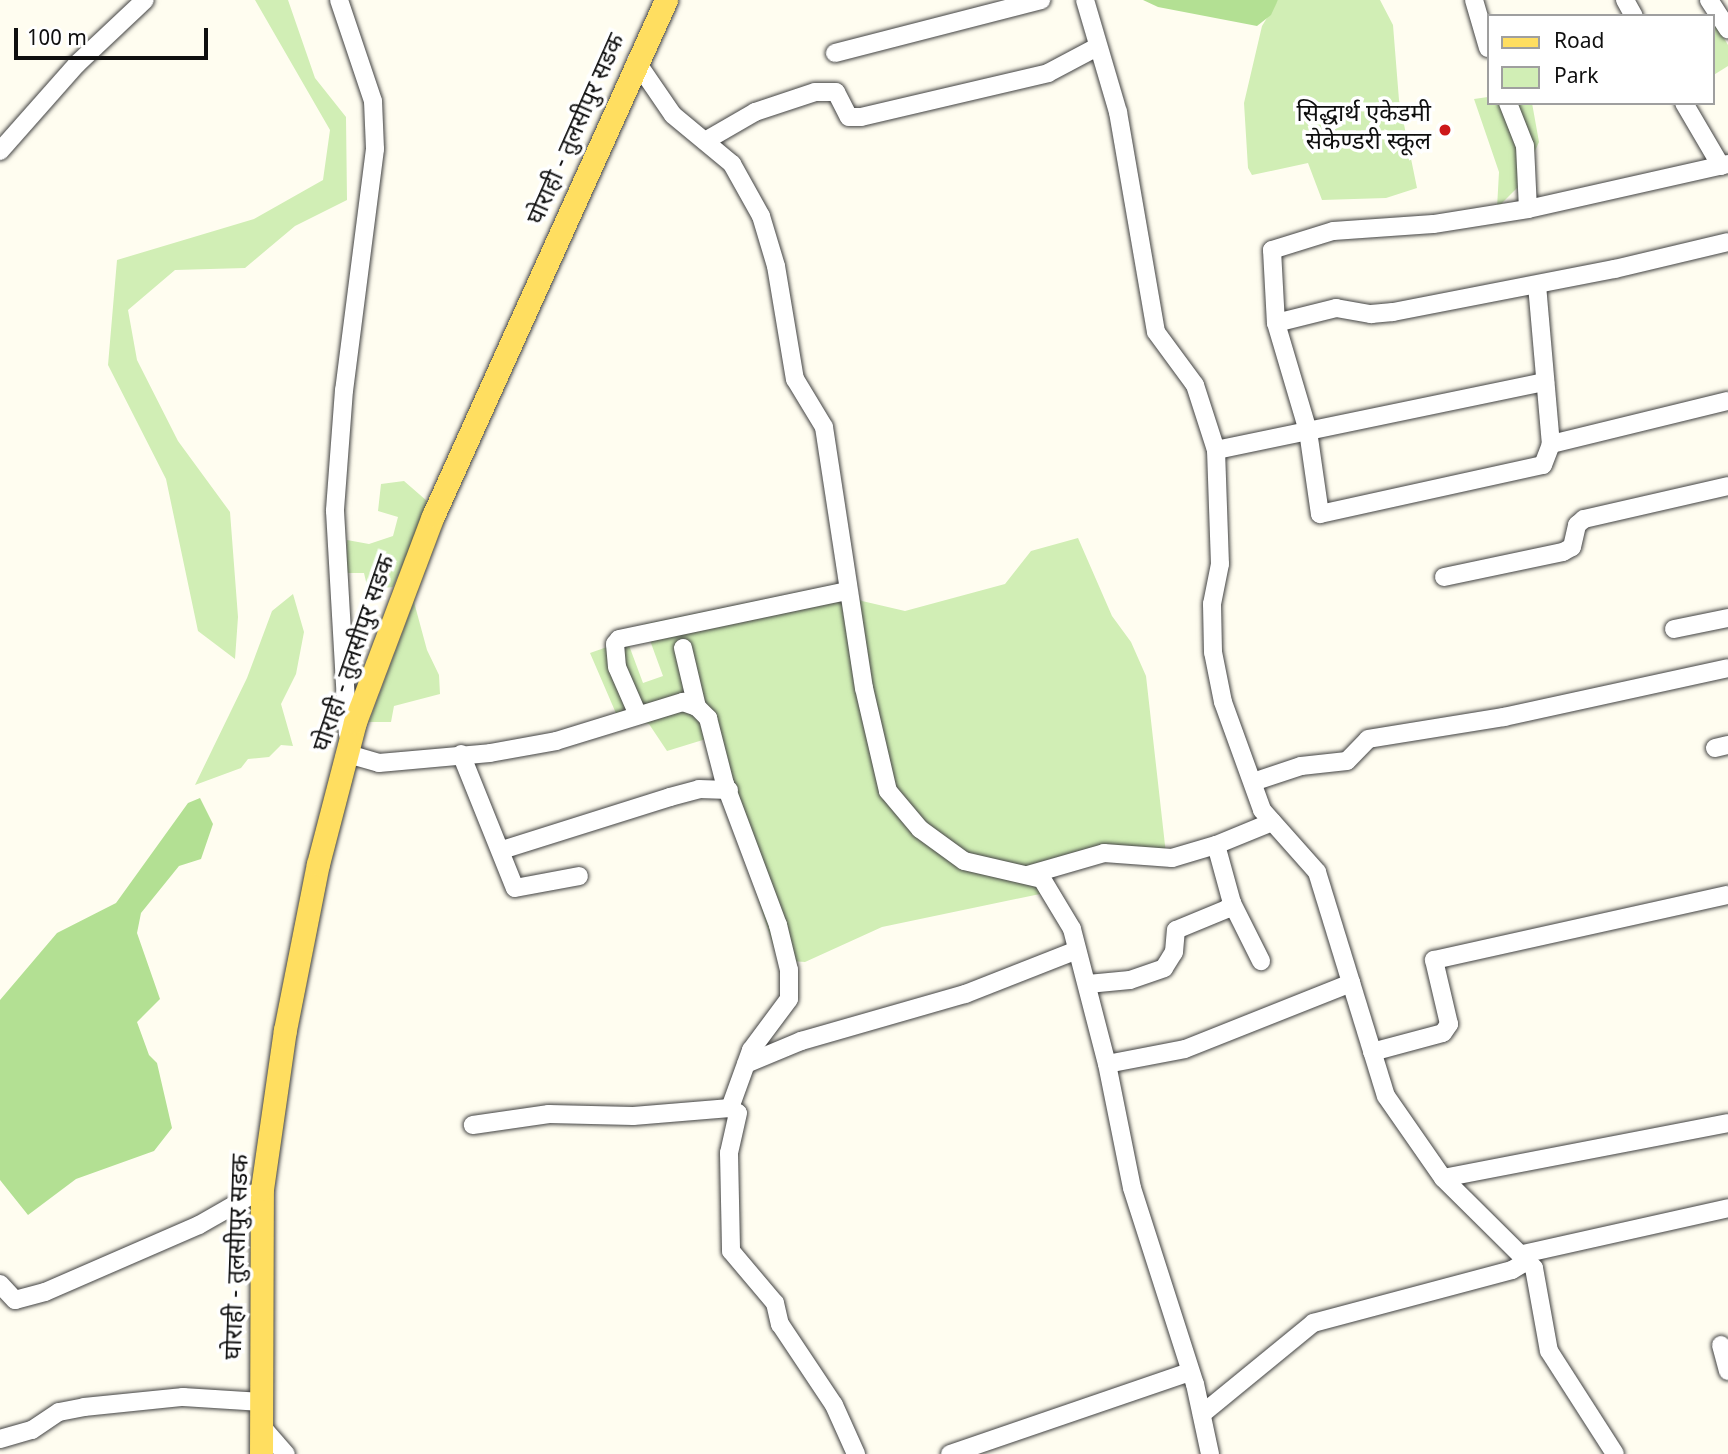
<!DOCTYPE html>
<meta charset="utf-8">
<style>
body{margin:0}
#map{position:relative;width:1728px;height:1454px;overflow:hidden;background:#fffdf0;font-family:Georgia,"Noto Sans Devanagari",serif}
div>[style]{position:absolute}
.green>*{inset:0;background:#d1eeb5}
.forest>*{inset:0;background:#b3e093}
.roads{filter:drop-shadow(0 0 2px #424242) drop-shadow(0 0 2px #424242)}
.minor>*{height:18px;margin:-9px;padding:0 9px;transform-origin:9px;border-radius:9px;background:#fff}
.major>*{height:23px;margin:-11.5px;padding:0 11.5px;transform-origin:11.5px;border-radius:11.5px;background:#ffde60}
.dots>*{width:19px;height:19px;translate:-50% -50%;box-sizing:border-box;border:4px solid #fff;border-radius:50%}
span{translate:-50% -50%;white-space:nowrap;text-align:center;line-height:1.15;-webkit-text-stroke:7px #fff;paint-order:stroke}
.poi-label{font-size:24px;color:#0f0f0f}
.right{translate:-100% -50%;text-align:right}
.street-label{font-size:24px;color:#0f0f0f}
.legend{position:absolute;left:1487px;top:14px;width:228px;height:91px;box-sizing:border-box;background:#fff;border:2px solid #9f9f9f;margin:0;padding:9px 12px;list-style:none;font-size:21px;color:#0f0f0f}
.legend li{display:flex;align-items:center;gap:14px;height:35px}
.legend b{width:35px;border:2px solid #9f9f9f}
.scale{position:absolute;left:14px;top:28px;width:194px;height:32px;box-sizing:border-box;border:4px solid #0f0f0f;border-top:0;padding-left:9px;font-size:21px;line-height:24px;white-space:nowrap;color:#0f0f0f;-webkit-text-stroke:5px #fff;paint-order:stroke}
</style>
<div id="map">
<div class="green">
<i style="clip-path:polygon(255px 0,288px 0,315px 78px,346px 117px,347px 200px,295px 226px,245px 268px,175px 270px,128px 310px,137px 360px,178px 441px,230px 512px,238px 617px,235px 659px,198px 631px,166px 479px,108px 365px,117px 260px,254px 219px,323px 180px,330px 130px)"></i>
<i style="clip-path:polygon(1278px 0,1380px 0,1393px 25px,1399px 100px,1417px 188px,1386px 198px,1322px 200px,1308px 163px,1252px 175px,1248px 168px,1244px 103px,1262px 26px)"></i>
<i style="clip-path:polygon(1712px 18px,1728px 45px,1728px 66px,1712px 76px)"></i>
<i style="clip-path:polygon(1488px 97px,1488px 103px,1532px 103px,1539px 142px,1519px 186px,1497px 208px,1499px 172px,1474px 99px)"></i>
<i style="clip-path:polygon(404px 481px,427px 501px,421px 523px,393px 587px,368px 590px,364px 573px,346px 573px,347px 540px,369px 544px,393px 536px,398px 517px,378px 511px,381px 484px)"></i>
<i style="clip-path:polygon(1078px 538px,1112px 616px,1131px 642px,1146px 676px,1166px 854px,1047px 862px,1040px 894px,882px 927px,805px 962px,778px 960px,706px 739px,667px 751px,649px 724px,618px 718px,590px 653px,627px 640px,643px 683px,663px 676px,644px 624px,841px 583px,862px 601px,905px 611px,1005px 584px,1031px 551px)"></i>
<i style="clip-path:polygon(293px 594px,304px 632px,296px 674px,281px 704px,293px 746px,281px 745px,269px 757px,248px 759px,241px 768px,195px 785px,247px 678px,272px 611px)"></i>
<i style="clip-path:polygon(414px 602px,427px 650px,439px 675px,440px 694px,394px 706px,391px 722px,369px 722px)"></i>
</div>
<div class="forest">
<i style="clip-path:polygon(1143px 0,1278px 0,1271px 15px,1257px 26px,1158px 7px)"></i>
<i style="clip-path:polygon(200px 798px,213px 824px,201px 859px,179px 866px,141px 913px,137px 933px,160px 999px,137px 1022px,149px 1055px,157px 1063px,172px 1128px,154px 1151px,76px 1179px,28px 1215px,0 1180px,0 1000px,57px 933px,116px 903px,188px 803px)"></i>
</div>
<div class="roads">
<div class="minor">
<i style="left:339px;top:0;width:107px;rotate:71.4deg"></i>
<i style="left:373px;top:101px;width:48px;rotate:87.6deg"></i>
<i style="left:375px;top:149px;width:243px;rotate:97.3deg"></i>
<i style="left:344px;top:390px;width:121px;rotate:94.3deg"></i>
<i style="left:335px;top:511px;width:223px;rotate:86.7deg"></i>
<i style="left:1085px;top:0;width:117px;rotate:73.6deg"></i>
<i style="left:1118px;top:112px;width:223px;rotate:80.2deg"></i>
<i style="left:1156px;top:332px;width:66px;rotate:53.7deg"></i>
<i style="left:1195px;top:385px;width:68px;rotate:72.1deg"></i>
<i style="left:1216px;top:450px;width:114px;rotate:88deg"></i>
<i style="left:1220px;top:564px;width:41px;rotate:101.3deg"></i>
<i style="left:1212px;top:604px;width:48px;rotate:88.8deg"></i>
<i style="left:1213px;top:652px;width:51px;rotate:78.7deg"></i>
<i style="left:1223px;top:702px;width:115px;rotate:70.1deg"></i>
<i style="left:1262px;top:810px;width:83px;rotate:48.4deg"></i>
<i style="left:1317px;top:872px;width:234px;rotate:72.9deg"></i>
<i style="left:1386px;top:1096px;width:100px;rotate:55.2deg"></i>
<i style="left:1443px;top:1178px;width:128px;rotate:44.7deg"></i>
<i style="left:1534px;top:1268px;width:84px;rotate:79.8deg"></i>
<i style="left:1549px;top:1351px;width:122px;rotate:57.3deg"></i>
<i style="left:1474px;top:0;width:50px;rotate:73.7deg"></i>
<i style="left:1625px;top:0;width:18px;rotate:61deg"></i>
<i style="left:1709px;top:0;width:35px;rotate:57deg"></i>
<i style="left:835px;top:53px;width:213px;rotate:-14.4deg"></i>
<i style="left:636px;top:61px;width:65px;rotate:55.6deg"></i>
<i style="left:673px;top:115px;width:77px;rotate:39.7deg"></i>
<i style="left:732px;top:164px;width:60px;rotate:60.9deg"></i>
<i style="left:761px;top:216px;width:52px;rotate:73.3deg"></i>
<i style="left:776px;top:266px;width:115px;rotate:80.5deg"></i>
<i style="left:795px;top:379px;width:56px;rotate:58.9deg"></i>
<i style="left:824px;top:427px;width:264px;rotate:81.3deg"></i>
<i style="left:864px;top:688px;width:106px;rotate:76.9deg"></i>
<i style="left:888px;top:791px;width:50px;rotate:49.9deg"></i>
<i style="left:920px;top:829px;width:54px;rotate:36deg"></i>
<i style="left:964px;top:861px;width:80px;rotate:13deg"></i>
<i style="left:1042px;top:879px;width:58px;rotate:59deg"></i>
<i style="left:1072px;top:929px;width:139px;rotate:75.5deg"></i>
<i style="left:1107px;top:1064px;width:126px;rotate:78.6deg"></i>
<i style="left:1132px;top:1188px;width:206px;rotate:72.2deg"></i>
<i style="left:1195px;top:1384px;width:72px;rotate:77.9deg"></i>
<i style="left:1508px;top:103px;width:46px;rotate:68.4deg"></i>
<i style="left:1525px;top:146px;width:63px;rotate:87.3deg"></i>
<i style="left:1684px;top:103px;width:73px;rotate:59.6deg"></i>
<i style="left:705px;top:141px;width:58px;rotate:-30.1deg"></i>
<i style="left:755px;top:112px;width:63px;rotate:-18.4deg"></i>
<i style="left:815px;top:92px;width:21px"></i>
<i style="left:836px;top:92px;width:28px;rotate:63deg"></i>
<i style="left:849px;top:117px;width:12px"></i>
<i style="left:861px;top:117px;width:192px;rotate:-13.2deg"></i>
<i style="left:1048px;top:73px;width:55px;rotate:-28deg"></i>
<i style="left:0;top:151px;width:116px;rotate:-48.5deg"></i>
<i style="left:77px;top:64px;width:93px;rotate:-43.3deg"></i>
<i style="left:1728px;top:164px;width:205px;rotate:167.3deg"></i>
<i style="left:1528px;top:209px;width:96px;rotate:171deg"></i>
<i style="left:1433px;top:224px;width:100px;rotate:176deg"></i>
<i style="left:1333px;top:231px;width:64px;rotate:162.7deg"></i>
<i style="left:1272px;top:250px;width:73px;rotate:86.9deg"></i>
<i style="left:1276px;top:323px;width:113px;rotate:73.5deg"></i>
<i style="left:1308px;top:431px;width:84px;rotate:81.8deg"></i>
<i style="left:1320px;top:514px;width:228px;rotate:-12.4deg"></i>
<i style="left:1543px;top:465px;width:22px;rotate:-69deg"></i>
<i style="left:1551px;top:444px;width:182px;rotate:-13.7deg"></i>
<i style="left:1537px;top:285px;width:160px;rotate:85deg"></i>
<i style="left:1276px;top:323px;width:62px;rotate:-14deg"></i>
<i style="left:1336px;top:308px;width:36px;rotate:10deg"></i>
<i style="left:1371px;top:314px;width:22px;rotate:-5deg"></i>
<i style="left:1393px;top:312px;width:226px;rotate:-11deg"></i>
<i style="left:1615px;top:269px;width:116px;rotate:-13.4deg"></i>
<i style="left:1216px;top:450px;width:336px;rotate:-11.7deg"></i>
<i style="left:1444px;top:577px;width:122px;rotate:-11.9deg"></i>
<i style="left:1563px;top:552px;width:10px;rotate:-29deg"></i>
<i style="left:1572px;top:547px;width:23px;rotate:-77deg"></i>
<i style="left:1577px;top:525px;width:9px;rotate:-41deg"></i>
<i style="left:1584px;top:519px;width:148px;rotate:-12.9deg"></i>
<i style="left:1674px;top:629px;width:55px;rotate:-11.5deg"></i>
<i style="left:683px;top:648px;width:61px;rotate:76.7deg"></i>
<i style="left:638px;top:715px;width:52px;rotate:-113.6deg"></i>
<i style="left:617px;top:667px;width:23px;rotate:-95deg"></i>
<i style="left:615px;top:644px;width:6px;rotate:-51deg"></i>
<i style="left:619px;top:639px;width:233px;rotate:-11.9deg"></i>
<i style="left:1715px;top:748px;width:13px;rotate:-13deg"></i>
<i style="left:348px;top:754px;width:32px;rotate:16deg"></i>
<i style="left:379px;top:763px;width:111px;rotate:-5.1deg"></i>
<i style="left:490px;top:753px;width:67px;rotate:-10.3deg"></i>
<i style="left:556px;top:741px;width:133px;rotate:-17.1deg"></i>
<i style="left:683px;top:702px;width:15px;rotate:20deg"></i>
<i style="left:697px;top:707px;width:16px;rotate:45deg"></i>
<i style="left:708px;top:718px;width:68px;rotate:75.6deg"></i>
<i style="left:725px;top:784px;width:151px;rotate:69.4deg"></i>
<i style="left:778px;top:925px;width:46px;rotate:76.3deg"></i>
<i style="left:789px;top:970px;width:29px;rotate:90deg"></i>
<i style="left:789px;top:999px;width:64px;rotate:126.7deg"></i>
<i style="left:751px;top:1050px;width:62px;rotate:109.9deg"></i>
<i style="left:730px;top:1108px;width:97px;rotate:175.3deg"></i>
<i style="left:633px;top:1116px;width:84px;rotate:-178.6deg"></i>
<i style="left:549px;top:1114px;width:77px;rotate:171.8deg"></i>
<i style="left:461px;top:754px;width:144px;rotate:68.1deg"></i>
<i style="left:515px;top:888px;width:65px;rotate:-10.6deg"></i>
<i style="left:1253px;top:782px;width:51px;rotate:-18.4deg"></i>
<i style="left:1301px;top:766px;width:46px;rotate:-6.2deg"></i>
<i style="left:1347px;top:761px;width:30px;rotate:-46deg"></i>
<i style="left:1368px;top:739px;width:138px;rotate:-9.2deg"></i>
<i style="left:1504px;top:717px;width:229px;rotate:-12.3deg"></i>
<i style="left:502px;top:850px;width:176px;rotate:-17.5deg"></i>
<i style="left:670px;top:797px;width:30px;rotate:-15deg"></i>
<i style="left:699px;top:789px;width:30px;rotate:2deg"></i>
<i style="left:1028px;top:875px;width:79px;rotate:-16.1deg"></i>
<i style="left:1104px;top:853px;width:68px;rotate:4.2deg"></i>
<i style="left:1172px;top:858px;width:46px;rotate:-16.5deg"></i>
<i style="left:1232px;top:903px;width:65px;rotate:63.4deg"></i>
<i style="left:1088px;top:984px;width:42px;rotate:-5.4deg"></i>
<i style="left:1130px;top:980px;width:36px;rotate:-19deg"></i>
<i style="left:1164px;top:968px;width:19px;rotate:-58deg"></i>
<i style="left:1174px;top:952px;width:22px;rotate:-85deg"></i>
<i style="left:1176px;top:930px;width:55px;rotate:-22.4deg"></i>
<i style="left:1227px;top:909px;width:8px;rotate:-50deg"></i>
<i style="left:1232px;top:903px;width:60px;rotate:-105.4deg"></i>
<i style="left:1216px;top:845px;width:61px;rotate:-22.3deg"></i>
<i style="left:1372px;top:1052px;width:73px;rotate:-15deg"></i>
<i style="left:1443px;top:1033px;width:11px;rotate:-56deg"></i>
<i style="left:1449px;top:1024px;width:66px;rotate:-103.2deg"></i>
<i style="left:1434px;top:960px;width:301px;rotate:-12.5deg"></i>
<i style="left:746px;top:1064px;width:60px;rotate:-22.7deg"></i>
<i style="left:801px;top:1041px;width:171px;rotate:-16deg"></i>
<i style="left:965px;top:994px;width:120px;rotate:-21.4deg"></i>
<i style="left:1107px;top:1064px;width:79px;rotate:-10.9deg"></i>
<i style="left:1185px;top:1049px;width:179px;rotate:-21.7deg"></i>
<i style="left:730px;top:1108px;width:9px;rotate:32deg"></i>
<i style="left:738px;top:1113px;width:41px;rotate:102.7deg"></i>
<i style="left:729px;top:1153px;width:98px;rotate:88.8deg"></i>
<i style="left:731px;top:1251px;width:68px;rotate:49.8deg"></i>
<i style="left:775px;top:1303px;width:22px;rotate:77deg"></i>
<i style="left:780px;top:1324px;width:97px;rotate:56.3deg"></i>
<i style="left:834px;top:1405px;width:54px;rotate:65.8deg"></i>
<i style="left:1443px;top:1178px;width:290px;rotate:-10.9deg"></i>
<i style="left:1523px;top:1254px;width:210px;rotate:-12.6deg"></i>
<i style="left:0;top:1284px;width:22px;rotate:47deg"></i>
<i style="left:15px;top:1300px;width:31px;rotate:-15deg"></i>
<i style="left:45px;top:1292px;width:168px;rotate:-23.5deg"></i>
<i style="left:199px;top:1225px;width:73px;rotate:-29.7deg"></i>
<i style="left:1721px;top:1345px;width:27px;rotate:75deg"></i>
<i style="left:1202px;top:1414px;width:144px;rotate:-39.3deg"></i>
<i style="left:1313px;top:1323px;width:206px;rotate:-14.9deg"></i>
<i style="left:1512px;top:1270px;width:17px;rotate:-31deg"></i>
<i style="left:263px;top:1428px;width:35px;rotate:49deg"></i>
<i style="left:0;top:1439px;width:33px;rotate:-16deg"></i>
<i style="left:32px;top:1430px;width:32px;rotate:-34deg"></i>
<i style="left:59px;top:1412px;width:25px;rotate:-11deg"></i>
<i style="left:84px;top:1407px;width:100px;rotate:-5.8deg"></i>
<i style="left:183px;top:1397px;width:79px;rotate:3.6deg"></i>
<i style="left:950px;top:1454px;width:253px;rotate:-18.9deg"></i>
</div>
<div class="major">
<i style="left:261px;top:1454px;width:265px;rotate:-89.8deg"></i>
<i style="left:262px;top:1189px;width:161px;rotate:-81.8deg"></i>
<i style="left:285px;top:1030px;width:169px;rotate:-78.8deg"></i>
<i style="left:318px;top:864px;width:147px;rotate:-75.4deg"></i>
<i style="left:355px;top:722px;width:220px;rotate:-69.3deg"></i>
<i style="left:433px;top:516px;width:566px;rotate:-65.7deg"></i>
</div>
</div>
<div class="dots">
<i style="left:1445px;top:130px;background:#cd181a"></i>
</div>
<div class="poi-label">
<span class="right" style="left:1431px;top:130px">सिद्धार्थ एकेडमी<br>सेकेण्डरी स्कूल</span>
</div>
<div class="street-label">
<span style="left:578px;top:130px;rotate:-66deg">घोराही - तुलसीपुर सडक</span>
<span style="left:356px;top:654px;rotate:-71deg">घोराही - तुलसीपुर सडक</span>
<span style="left:239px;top:1257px;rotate:-88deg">घोराही - तुलसीपुर सडक</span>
</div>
<ul class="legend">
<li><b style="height:9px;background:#ffde60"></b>Road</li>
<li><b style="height:19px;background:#d1eeb5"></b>Park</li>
</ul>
<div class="scale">100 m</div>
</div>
